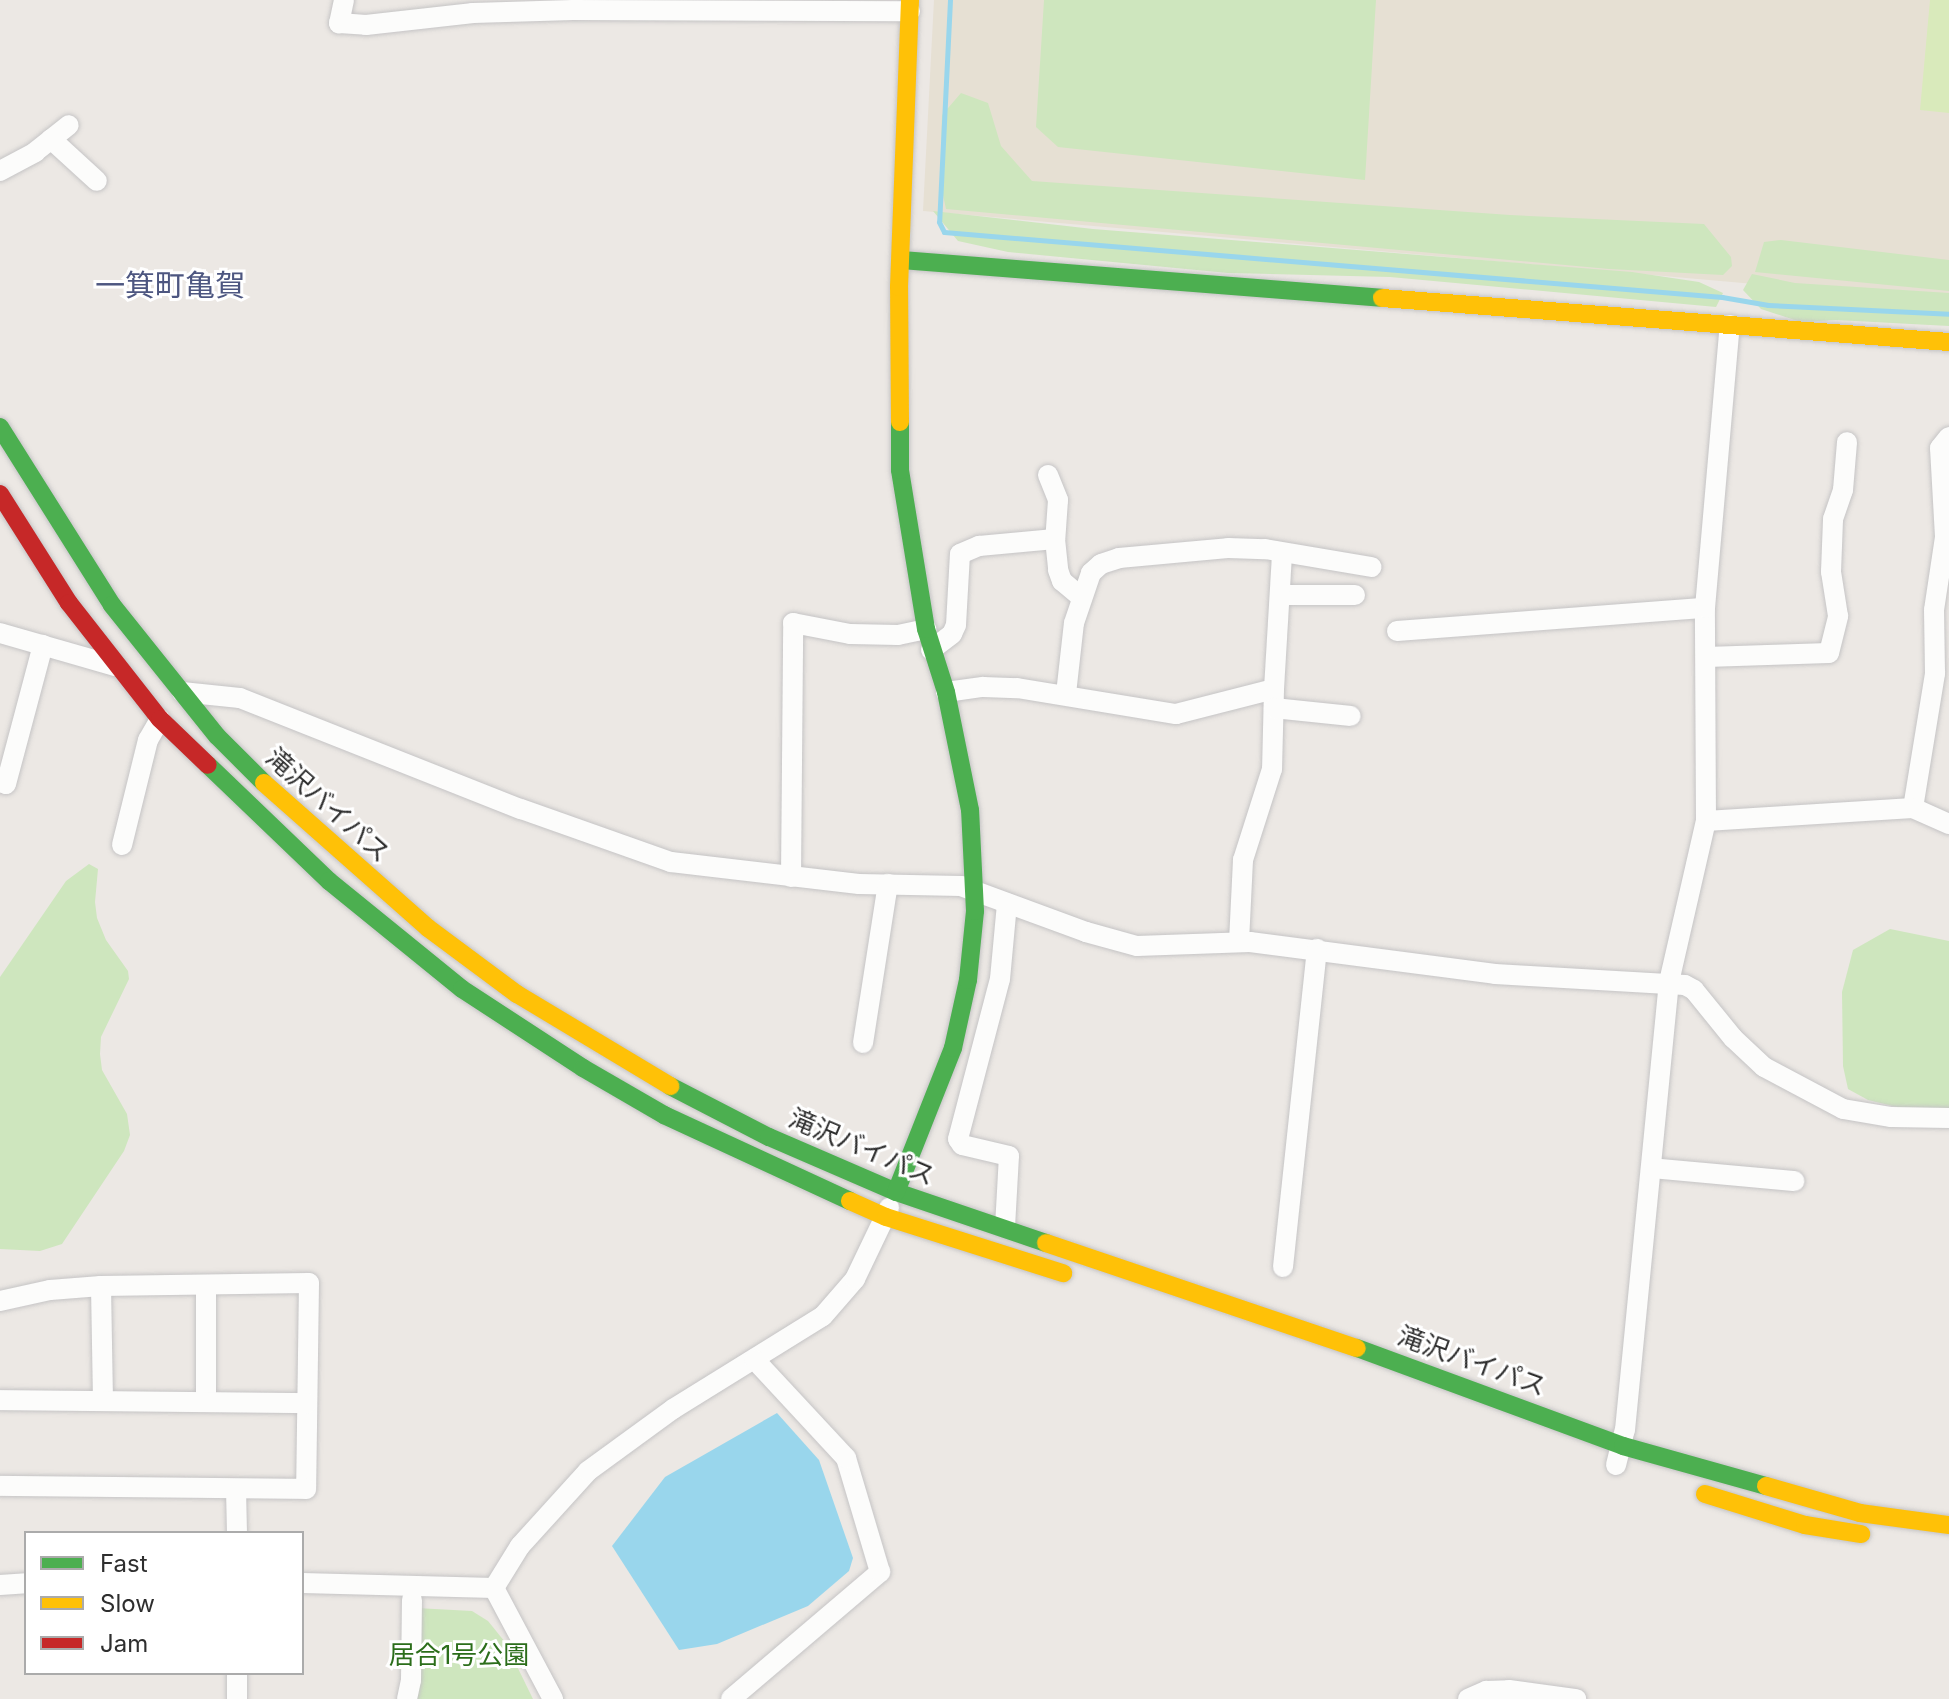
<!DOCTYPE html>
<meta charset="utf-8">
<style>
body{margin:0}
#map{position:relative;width:1949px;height:1699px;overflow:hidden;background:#ece8e4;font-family:Inter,"Noto Sans JP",sans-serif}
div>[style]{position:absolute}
.education>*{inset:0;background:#e6e0d3}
.green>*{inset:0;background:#cee6be}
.pitch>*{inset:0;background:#d9eabb}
.water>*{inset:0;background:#99d6ec}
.stream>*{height:5px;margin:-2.5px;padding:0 2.5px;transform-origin:2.5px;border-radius:2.5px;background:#99d6ec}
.roads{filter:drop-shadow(0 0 2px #c5c4c5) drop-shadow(0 0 2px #c5c4c5)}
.street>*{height:20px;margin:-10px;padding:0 10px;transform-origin:10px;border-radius:10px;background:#fcfcfb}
.fast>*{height:18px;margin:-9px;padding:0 9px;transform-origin:9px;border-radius:9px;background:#4caf50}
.slow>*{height:18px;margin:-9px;padding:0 9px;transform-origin:9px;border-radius:9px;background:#ffc107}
.jam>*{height:18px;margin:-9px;padding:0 9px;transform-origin:9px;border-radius:9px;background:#c62828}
span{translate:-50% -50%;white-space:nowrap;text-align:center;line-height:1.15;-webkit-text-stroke:6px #fff;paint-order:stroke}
.street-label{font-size:26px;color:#2e2e2e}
.park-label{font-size:26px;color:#2c6e1b}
.quarter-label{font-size:30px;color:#4d5680}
.legend{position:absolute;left:24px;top:1531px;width:280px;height:144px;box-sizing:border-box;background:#fff;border:2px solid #ababab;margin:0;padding:10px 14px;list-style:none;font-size:24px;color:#2e2e2e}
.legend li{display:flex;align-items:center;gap:16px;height:40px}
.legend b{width:40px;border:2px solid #ababab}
</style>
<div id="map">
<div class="education">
<i style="clip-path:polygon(934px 0,1949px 0,1949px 301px,923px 211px)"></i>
</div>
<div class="green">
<i style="clip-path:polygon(1044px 0,1376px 0,1365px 180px,1058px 147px,1036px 127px)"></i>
<i style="clip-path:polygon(961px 93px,988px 103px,1001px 146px,1032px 181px,1510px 215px,1704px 224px,1731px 257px,1732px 266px,1723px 275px,1609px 269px,946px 209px,940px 181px,942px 115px)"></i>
<i style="clip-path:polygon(933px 211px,1093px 229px,1632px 272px,1699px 282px,1723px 293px,1716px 307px,1390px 277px,1228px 273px,1008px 252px,958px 241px)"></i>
<i style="clip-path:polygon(1781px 240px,1949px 260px,1949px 291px,1755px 272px,1764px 242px)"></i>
<i style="clip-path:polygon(1752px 274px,1795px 283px,1949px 293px,1949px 326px,1836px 320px,1801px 322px,1761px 309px,1743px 290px)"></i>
<i style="clip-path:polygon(89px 864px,98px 869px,95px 902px,97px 918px,106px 940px,128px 971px,129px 979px,101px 1037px,100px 1054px,102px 1070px,127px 1114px,130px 1135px,124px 1151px,62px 1244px,40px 1251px,0 1249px,0 977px,66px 881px)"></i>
<i style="clip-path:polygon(1890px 929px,1949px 941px,1949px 1112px,1901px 1108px,1868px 1100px,1848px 1089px,1843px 1066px,1842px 992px,1853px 950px)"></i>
<i style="clip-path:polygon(416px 1608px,472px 1611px,488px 1621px,505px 1642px,533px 1699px,409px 1699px)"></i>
</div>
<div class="pitch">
<i style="clip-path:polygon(1930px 0,1949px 0,1949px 113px,1920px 110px)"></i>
</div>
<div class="water">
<i style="clip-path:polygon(777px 1413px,819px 1460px,853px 1558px,849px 1571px,808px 1606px,717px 1644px,679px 1650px,612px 1546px,665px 1477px)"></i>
</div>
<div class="stream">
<i style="left:950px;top:0;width:222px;rotate:92.8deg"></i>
<i style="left:939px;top:222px;width:11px;rotate:63deg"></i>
<i style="left:944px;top:232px;width:781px;rotate:4.78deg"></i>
<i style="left:1722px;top:297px;width:47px;rotate:9.9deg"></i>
<i style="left:1768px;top:305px;width:181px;rotate:2.8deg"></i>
</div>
<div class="roads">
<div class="street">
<i style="left:344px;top:0;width:24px;rotate:102deg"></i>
<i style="left:339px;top:23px;width:27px;rotate:4deg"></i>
<i style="left:366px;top:25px;width:108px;rotate:-6.4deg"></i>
<i style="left:473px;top:13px;width:100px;rotate:-1.7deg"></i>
<i style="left:573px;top:10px;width:337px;rotate:0.2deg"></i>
<i style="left:51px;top:139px;width:62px;rotate:42.4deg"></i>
<i style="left:0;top:171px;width:40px;rotate:-28deg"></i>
<i style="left:35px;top:152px;width:43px;rotate:-38.5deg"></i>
<i style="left:1048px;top:475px;width:27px;rotate:68deg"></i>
<i style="left:1058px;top:500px;width:39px;rotate:94deg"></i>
<i style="left:1055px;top:539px;width:31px;rotate:84deg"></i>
<i style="left:1058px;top:570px;width:12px;rotate:70deg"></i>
<i style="left:1062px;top:581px;width:25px;rotate:40deg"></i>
<i style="left:1280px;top:595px;width:75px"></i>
<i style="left:1397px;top:631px;width:309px;rotate:-4.3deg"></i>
<i style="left:0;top:633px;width:120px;rotate:16deg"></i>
<i style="left:931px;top:650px;width:26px;rotate:-37deg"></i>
<i style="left:952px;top:634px;width:10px;rotate:-66deg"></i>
<i style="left:956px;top:625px;width:71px;rotate:-86.8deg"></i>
<i style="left:960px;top:554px;width:21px;rotate:-23deg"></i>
<i style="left:979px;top:546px;width:76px;rotate:-5.3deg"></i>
<i style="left:1706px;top:657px;width:123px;rotate:-1.9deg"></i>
<i style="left:1829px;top:653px;width:38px;rotate:-76deg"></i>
<i style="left:1838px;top:616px;width:45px;rotate:-99deg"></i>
<i style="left:1831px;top:572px;width:53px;rotate:-87.8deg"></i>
<i style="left:1833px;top:519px;width:31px;rotate:-71deg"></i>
<i style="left:1843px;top:490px;width:48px;rotate:-85.2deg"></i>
<i style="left:1274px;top:689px;width:134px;rotate:-86.6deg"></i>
<i style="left:182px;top:692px;width:58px;rotate:5.9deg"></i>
<i style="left:240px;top:698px;width:302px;rotate:21.6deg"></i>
<i style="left:521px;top:809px;width:159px;rotate:19.5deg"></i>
<i style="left:671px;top:862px;width:189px;rotate:6.7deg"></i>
<i style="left:859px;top:884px;width:102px;rotate:1.1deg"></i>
<i style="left:961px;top:886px;width:133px;rotate:20.2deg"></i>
<i style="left:1086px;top:932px;width:53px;rotate:15.4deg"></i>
<i style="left:1137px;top:946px;width:113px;rotate:-2deg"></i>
<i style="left:1250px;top:942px;width:247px;rotate:7.4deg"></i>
<i style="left:1495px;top:974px;width:190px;rotate:3.3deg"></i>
<i style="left:1685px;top:985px;width:10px;rotate:29deg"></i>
<i style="left:1694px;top:990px;width:62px;rotate:50.9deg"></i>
<i style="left:1733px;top:1038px;width:42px;rotate:43.1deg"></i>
<i style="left:1764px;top:1067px;width:89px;rotate:28deg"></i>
<i style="left:1843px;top:1109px;width:49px;rotate:9.5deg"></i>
<i style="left:1891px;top:1117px;width:58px;rotate:1deg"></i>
<i style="left:946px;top:692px;width:37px;rotate:-8deg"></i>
<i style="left:983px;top:687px;width:34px;rotate:2deg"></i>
<i style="left:1017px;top:688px;width:161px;rotate:9.3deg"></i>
<i style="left:1176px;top:714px;width:101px;rotate:-14.3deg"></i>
<i style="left:1274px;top:689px;width:80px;rotate:91.4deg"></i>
<i style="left:1272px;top:769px;width:96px;rotate:107.7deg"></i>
<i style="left:1243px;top:860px;width:82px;rotate:92.8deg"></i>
<i style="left:1066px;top:694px;width:71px;rotate:-83.6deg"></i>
<i style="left:1074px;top:623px;width:53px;rotate:-71.2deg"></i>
<i style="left:1091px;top:573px;width:13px;rotate:-42deg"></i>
<i style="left:1101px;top:564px;width:19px;rotate:-18deg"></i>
<i style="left:1119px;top:558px;width:109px;rotate:-5.2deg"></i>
<i style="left:1228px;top:548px;width:37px;rotate:2deg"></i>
<i style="left:1265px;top:549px;width:108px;rotate:9.6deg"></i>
<i style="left:1274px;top:708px;width:77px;rotate:5.9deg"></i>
<i style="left:0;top:782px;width:6px;rotate:18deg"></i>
<i style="left:6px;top:784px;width:144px;rotate:-75.1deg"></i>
<i style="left:1913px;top:808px;width:137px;rotate:-80.7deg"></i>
<i style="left:1935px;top:673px;width:63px;rotate:-90.9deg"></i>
<i style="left:1934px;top:610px;width:74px;rotate:-81.4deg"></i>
<i style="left:1945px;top:537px;width:89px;rotate:-93.2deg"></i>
<i style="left:1940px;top:448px;width:14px;rotate:-51deg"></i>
<i style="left:1706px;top:821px;width:207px;rotate:-3.6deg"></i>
<i style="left:1913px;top:808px;width:39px;rotate:24deg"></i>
<i style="left:122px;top:845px;width:108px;rotate:-76.1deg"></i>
<i style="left:148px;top:740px;width:24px;rotate:-60deg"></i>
<i style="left:791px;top:877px;width:254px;rotate:-89.5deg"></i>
<i style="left:793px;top:623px;width:58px;rotate:10.9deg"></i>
<i style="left:850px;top:634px;width:48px;rotate:1.2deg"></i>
<i style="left:898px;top:635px;width:29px;rotate:-12deg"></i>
<i style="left:863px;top:1043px;width:161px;rotate:-81.1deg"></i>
<i style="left:1651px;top:1168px;width:144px;rotate:5.2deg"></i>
<i style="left:1005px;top:1227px;width:71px;rotate:-86.8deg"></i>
<i style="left:1009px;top:1156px;width:48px;rotate:-166.8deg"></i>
<i style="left:962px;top:1145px;width:7px;rotate:-124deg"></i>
<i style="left:958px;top:1139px;width:165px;rotate:-75.3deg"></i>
<i style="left:1000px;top:979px;width:76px;rotate:-84.7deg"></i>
<i style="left:1283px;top:1267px;width:320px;rotate:-83.9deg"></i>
<i style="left:206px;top:1285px;width:116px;rotate:90deg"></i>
<i style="left:101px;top:1286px;width:114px;rotate:89deg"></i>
<i style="left:0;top:1301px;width:51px;rotate:-12.4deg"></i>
<i style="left:50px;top:1290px;width:51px;rotate:-4.5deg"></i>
<i style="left:101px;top:1286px;width:208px;rotate:-0.8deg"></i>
<i style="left:309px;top:1283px;width:206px;rotate:90.8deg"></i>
<i style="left:306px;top:1489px;width:306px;rotate:-179.4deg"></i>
<i style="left:0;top:1400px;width:307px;rotate:0.6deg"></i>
<i style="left:1616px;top:1465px;width:36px;rotate:-76deg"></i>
<i style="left:1625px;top:1430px;width:450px;rotate:-84.4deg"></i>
<i style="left:1669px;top:982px;width:165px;rotate:-77.1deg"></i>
<i style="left:1706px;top:821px;width:213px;rotate:-90.3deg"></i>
<i style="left:1705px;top:608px;width:284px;rotate:-85deg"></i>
<i style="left:236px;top:1489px;width:44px;rotate:88.7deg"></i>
<i style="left:302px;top:1583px;width:192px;rotate:1.5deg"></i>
<i style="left:0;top:1585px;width:26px;rotate:-4deg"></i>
<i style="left:494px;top:1588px;width:49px;rotate:-58.2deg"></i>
<i style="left:520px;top:1546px;width:101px;rotate:-47.8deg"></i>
<i style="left:588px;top:1471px;width:105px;rotate:-36.1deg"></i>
<i style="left:673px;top:1409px;width:176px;rotate:-31.8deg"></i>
<i style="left:823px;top:1316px;width:49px;rotate:-49.1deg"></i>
<i style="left:855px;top:1279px;width:79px;rotate:-64.4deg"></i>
<i style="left:494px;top:1588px;width:126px;rotate:62deg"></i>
<i style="left:237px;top:1673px;width:26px;rotate:90deg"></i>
<i style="left:407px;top:1699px;width:19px;rotate:-78deg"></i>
<i style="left:411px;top:1680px;width:80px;rotate:-89.3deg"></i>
<i style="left:731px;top:1699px;width:196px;rotate:-40.4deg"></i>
<i style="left:880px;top:1572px;width:119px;rotate:-106.6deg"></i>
<i style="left:846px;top:1458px;width:134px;rotate:-132.9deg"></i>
<i style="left:1468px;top:1699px;width:20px;rotate:-24deg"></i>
<i style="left:1486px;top:1691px;width:23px;rotate:-2deg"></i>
<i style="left:1509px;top:1690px;width:68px;rotate:7.7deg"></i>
</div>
<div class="fast">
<i style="left:901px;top:260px;width:482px;rotate:4.5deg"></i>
<i style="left:0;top:427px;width:210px;rotate:57.8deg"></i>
<i style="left:112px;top:605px;width:168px;rotate:51.3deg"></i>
<i style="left:217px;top:736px;width:66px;rotate:45deg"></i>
<i style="left:208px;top:765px;width:168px;rotate:43.8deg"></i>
<i style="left:329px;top:881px;width:171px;rotate:39.1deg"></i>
<i style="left:462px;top:989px;width:145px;rotate:33.1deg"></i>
<i style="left:583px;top:1068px;width:94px;rotate:30.1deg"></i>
<i style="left:664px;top:1115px;width:205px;rotate:24.8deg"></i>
<i style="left:670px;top:1086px;width:111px;rotate:27.3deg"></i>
<i style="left:769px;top:1137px;width:138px;rotate:23.4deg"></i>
<i style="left:896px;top:1192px;width:158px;rotate:18.8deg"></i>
<i style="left:896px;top:1192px;width:155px;rotate:-68.4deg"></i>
<i style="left:953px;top:1048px;width:70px;rotate:-77.6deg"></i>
<i style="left:968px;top:980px;width:69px;rotate:-84.2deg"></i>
<i style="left:975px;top:911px;width:101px;rotate:-92.8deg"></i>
<i style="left:970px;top:810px;width:120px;rotate:-101.5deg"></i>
<i style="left:946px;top:692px;width:66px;rotate:-107.6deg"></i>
<i style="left:926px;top:629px;width:161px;rotate:-99.3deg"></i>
<i style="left:900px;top:470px;width:48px;rotate:-90deg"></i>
<i style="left:1357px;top:1348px;width:283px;rotate:20.2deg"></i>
<i style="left:1623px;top:1446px;width:148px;rotate:15.6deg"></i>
</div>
<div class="slow">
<i style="left:1382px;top:298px;width:569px;rotate:4.44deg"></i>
<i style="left:900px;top:422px;width:135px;rotate:-90.4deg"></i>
<i style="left:899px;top:287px;width:287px;rotate:-87.8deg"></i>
<i style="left:264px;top:783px;width:219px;rotate:41.5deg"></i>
<i style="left:428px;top:928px;width:111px;rotate:36.6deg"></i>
<i style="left:517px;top:994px;width:179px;rotate:31deg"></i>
<i style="left:850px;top:1201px;width:39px;rotate:24deg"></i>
<i style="left:886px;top:1217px;width:186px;rotate:17.6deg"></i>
<i style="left:1046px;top:1243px;width:328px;rotate:18.7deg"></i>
<i style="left:1766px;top:1486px;width:98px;rotate:16deg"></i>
<i style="left:1860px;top:1513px;width:90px;rotate:7.7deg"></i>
<i style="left:1705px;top:1494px;width:105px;rotate:17.2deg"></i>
<i style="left:1805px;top:1525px;width:57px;rotate:9.1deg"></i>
</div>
<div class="jam">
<i style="left:0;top:494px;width:129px;rotate:57.7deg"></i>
<i style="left:69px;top:603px;width:147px;rotate:51.9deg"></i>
<i style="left:160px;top:719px;width:66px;rotate:43.8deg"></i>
</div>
</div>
<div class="street-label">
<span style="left:328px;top:805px;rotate:42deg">滝沢バイパス</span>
<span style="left:862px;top:1147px;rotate:23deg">滝沢バイパス</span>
<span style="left:1472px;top:1361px;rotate:20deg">滝沢バイパス</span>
</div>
<div class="park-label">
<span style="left:459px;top:1655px">居合1号公園</span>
</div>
<div class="quarter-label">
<span style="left:170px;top:285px">一箕町亀賀</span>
</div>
<ul class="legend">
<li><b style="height:10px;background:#4caf50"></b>Fast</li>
<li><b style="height:10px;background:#ffc107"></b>Slow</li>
<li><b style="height:10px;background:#c62828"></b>Jam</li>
</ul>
</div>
